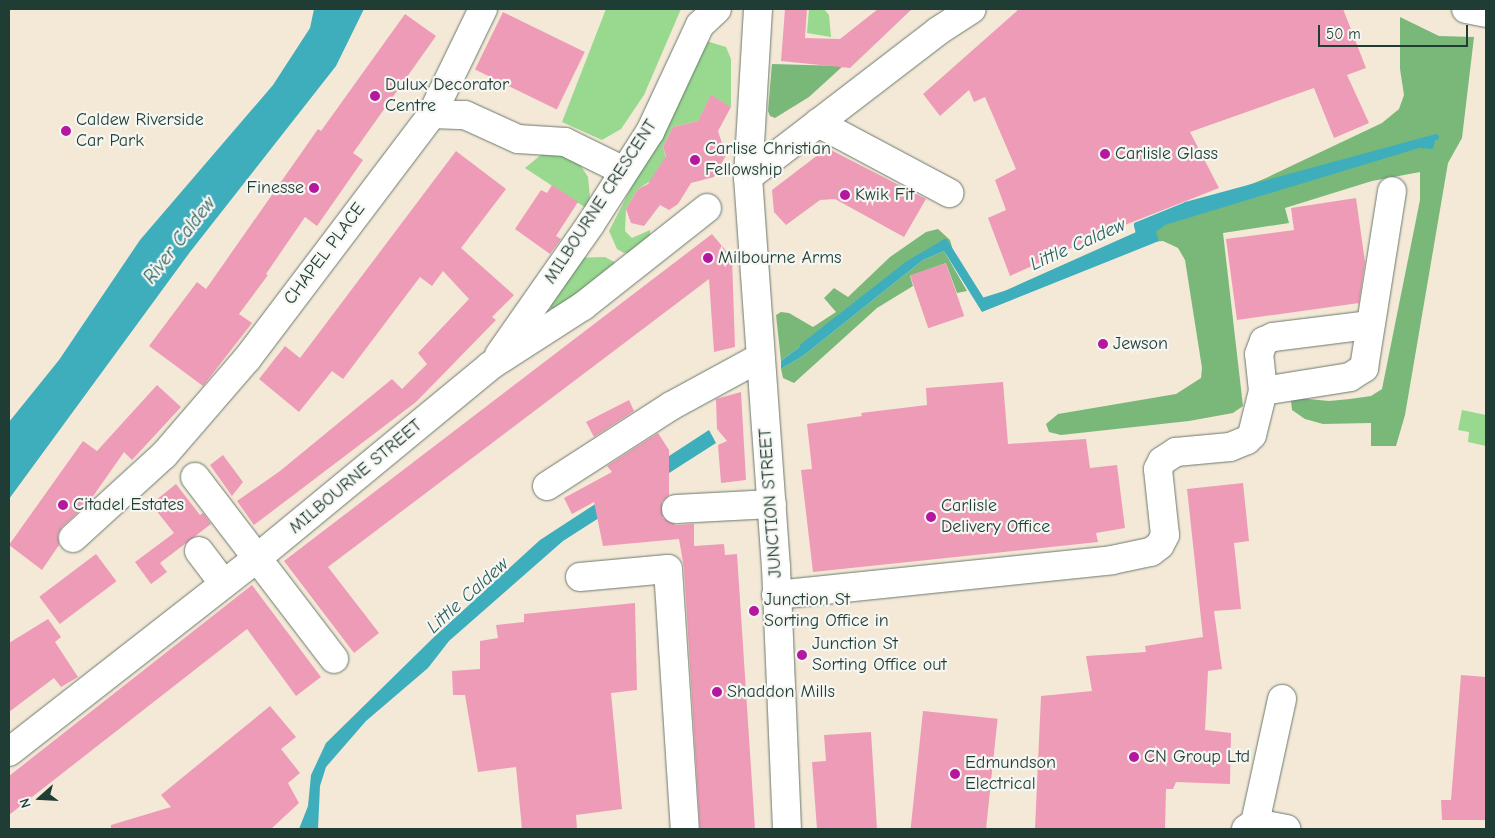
<!DOCTYPE html>
<style>
body{margin:0}
#map{position:relative;width:1495px;height:838px;overflow:hidden;background:#f4e9d7;font-family:"Comic Neue",sans-serif}
div>[style]{position:absolute}
.green>*{inset:0;background:#98d88f}
.forest>*{inset:0;background:#7ab87a}
.water>*{inset:0;background:#3faebc}
.stream>*{height:6px;margin:-3px;padding:0 3px;transform-origin:3px;border-radius:3px;background:#3faebc}
.building>*{inset:0;background:#ee9bb7;transform-origin:0 0}
.roads{filter:drop-shadow(0 0 1px #6a796d) drop-shadow(0 0 1px #6a796d)}
.minor>*{height:28px;margin:-14px;padding:0 14px;transform-origin:14px;border-radius:14px;background:#fff}
.dots>*{width:14px;height:14px;translate:-50% -50%;box-sizing:border-box;border:2px solid #f6f6f2;border-radius:50%}
span{translate:-50% -50%;white-space:nowrap;text-align:center;line-height:1.15;-webkit-text-stroke:4.5px #f6f6f2;paint-order:stroke}
.poi-label{font-size:18px;color:#1f3d34}
.left{translate:0 -50%;text-align:left}
.right{translate:-100% -50%;text-align:right}
.street-label{font-size:18px;color:#1f3d34}
.water-label{font-size:19px;color:#295f5d;font-style:italic}
.frame{position:absolute;inset:0;border:10px solid #1f3d34;pointer-events:none}
.north{position:absolute;left:15px;top:773px;width:50px;height:50px;-webkit-text-stroke:4px #f6f6f2;paint-order:stroke;rotate:251deg;font-size:14px;font-weight:700;line-height:20px;text-align:center;color:#1f3d34}
.north::after{content:'';display:block;margin:auto;width:18px;height:22px;background:#1f3d34;clip-path:polygon(50% 0,100% 100%,50% 72%,0 100%)}
.scale{position:absolute;left:1318px;top:25px;width:150px;height:22px;box-sizing:border-box;border:2px solid #1f3d34;border-top:0;padding-left:6px;font-size:15px;line-height:18px;white-space:nowrap;color:#1f3d34;-webkit-text-stroke:4px #f6f6f2;paint-order:stroke}
</style>
<div id="map">
<div class="green">
<i style="clip-path:polygon(606px 9px,681px 9px,644px 95px,621px 129px,602px 140px,562px 122px)"></i>
<i style="clip-path:polygon(809px 9px,824px 9px,829px 15px,831px 37px,807px 33px)"></i>
<i style="clip-path:polygon(706px 41px,726px 47px,731px 59px,731px 107px,711px 96px,698px 121px,673px 127px,663px 147px,669px 169px,638px 189px,626px 209px,625px 231px,632px 238px,650px 230px,650px 239px,635px 252px,624px 253px,617px 249px,609px 231px)"></i>
<i style="clip-path:polygon(564px 152px,579px 163px,588px 177px,590px 197px,586px 208px,525px 168px,542px 154px)"></i>
<i style="clip-path:polygon(605px 257px,618px 264px,553px 311px,548px 304px,574px 258px)"></i>
<i style="clip-path:polygon(1462px 410px,1486px 415px,1486px 446px,1468px 442px,1469px 432px,1458px 430px)"></i>
</div>
<div class="forest">
<i style="clip-path:polygon(1400px 17px,1439px 36px,1474px 37px,1462px 138px,1448px 163px,1405px 415px,1396px 446px,1371px 446px,1371px 423px,1323px 424px,1305px 419px,1292px 410px,1291px 401px,1298px 398px,1329px 401px,1350px 399px,1371px 396px,1382px 389px,1420px 200px,1420px 172px,1372px 181px,1285px 208px,1289px 223px,1223px 233px,1243px 406px,1233px 413px,1189px 421px,1061px 435px,1049px 432px,1046px 424px,1058px 414px,1176px 394px,1201px 378px,1202px 368px,1185px 260px,1178px 248px,1163px 241px,1150px 242px,1157px 228px,1177px 215px,1266px 178px,1382px 123px,1399px 109px,1404px 95px,1400px 69px)"></i>
<i style="clip-path:polygon(772px 64px,843px 66px,809px 97px,775px 118px,770px 116px,768px 111px)"></i>
<i style="clip-path:polygon(938px 229px,950px 240px,954px 254px,949px 244px,908px 264px,781px 361px,776px 315px,781px 312px,789px 313px,813px 327px,836px 312px,824px 298px,834px 288px,848px 297px,890px 257px,926px 232px)"></i>
<i style="clip-path:polygon(944px 251px,967px 291px,957px 293px,946px 263px,910px 276px,913px 286px,877px 308px,794px 383px,783px 378px,781px 369px,803px 356px,923px 260px)"></i>
</div>
<div class="water">
<i style="clip-path:polygon(314px 9px,364px 9px,336px 66px,190px 252px,9px 499px,9px 422px,59px 360px,140px 240px,273px 85px,310px 28px)"></i>
<i style="clip-path:polygon(1436px 137px,1433px 149px,1419px 148px,1165px 225px,1156px 232px,1159px 241px,982px 312px,944px 251px,923px 260px,803px 356px,781px 369px,781px 361px,908px 264px,945px 242px,982px 301px,1005px 294px,1139px 234px,1137px 225px,1186px 205px)"></i>
<i style="clip-path:polygon(709px 430px,716px 443px,563px 541px,449px 641px,428px 668px,366px 721px,326px 767px,320px 786px,318px 829px,299px 829px,308px 806px,311px 775px,326px 743px,433px 638px,540px 540px)"></i>
</div>
<div class="stream">
<i style="left:803px;top:346px;width:133px;rotate:-38deg"></i>
<i style="left:908px;top:264px;width:43px;rotate:-30.7deg"></i>
<i style="left:945px;top:242px;width:70px;rotate:57.9deg"></i>
<i style="left:982px;top:301px;width:24px;rotate:-17deg"></i>
<i style="left:1005px;top:294px;width:147px;rotate:-24.1deg"></i>
<i style="left:1139px;top:234px;width:9px;rotate:-103deg"></i>
<i style="left:1137px;top:225px;width:53px;rotate:-22.2deg"></i>
<i style="left:1186px;top:205px;width:259px;rotate:-15.2deg"></i>
</div>
<div class="building">
<i style="clip-path:polygon(785px 9px,807px 9px,805px 38px,840px 39px,878px 9px,912px 9px,850px 68px,781px 61px)"></i>
<i style="clip-path:polygon(1019px 9px,1343px 9px,1366px 68px,1347px 75px,1369px 123px,1334px 138px,1314px 88px,1190px 132px,1219px 188px,1102px 234px,1010px 276px,988px 218px,1006px 210px,995px 180px,1016px 169px,985px 97px,974px 102px,969px 90px,940px 116px,923px 94px)"></i>
<i style="left:503px;top:12px;width:91px;height:64px;rotate:26deg"></i>
<i style="clip-path:polygon(405px 14px,436px 36px,353px 153px,363px 160px,317px 226px,305px 217px,266px 274px,268px 275px,239px 314px,252px 323px,203px 386px,149px 346px,197px 282px,206px 289px,318px 129px,321px 131px)"></i>
<i style="clip-path:polygon(711px 95px,731px 107px,718px 131px,726px 155px,714px 177px,691px 183px,678px 204px,669px 210px,660px 205px,644px 226px,631px 223px,626px 209px,638px 189px,648px 184px,666px 156px,663px 147px,673px 127px,698px 121px)"></i>
<i style="clip-path:polygon(827px 148px,926px 199px,904px 237px,835px 199px,820px 200px,786px 225px,774px 212px,772px 190px)"></i>
<i style="clip-path:polygon(456px 151px,506px 189px,461px 248px,514px 295px,492px 317px,496px 320px,416px 402px,254px 525px,237px 501px,280px 471px,392px 379px,402px 389px,427px 364px,418px 353px,469px 299px,443px 271px,432px 286px,420px 277px,343px 379px,332px 371px,299px 412px,259px 379px,285px 346px,300px 358px)"></i>
<i style="clip-path:polygon(552px 185px,578px 202px,556px 236px,561px 239px,550px 254px,515px 229px,541px 190px,547px 193px)"></i>
<i style="clip-path:polygon(1356px 198px,1365px 262px,1359px 303px,1237px 320px,1226px 239px,1294px 230px,1291px 208px)"></i>
<i style="clip-path:polygon(712px 234px,732px 258px,735px 347px,714px 352px,709px 279px,328px 567px,379px 633px,354px 653px,284px 561px)"></i>
<i style="left:946px;top:263px;width:56px;height:38px;rotate:71deg"></i>
<i style="clip-path:polygon(1003px 382px,1008px 444px,1086px 439px,1090px 468px,1117px 465px,1125px 528px,1096px 533px,1098px 542px,813px 572px,801px 470px,812px 469px,807px 424px,862px 416px,861px 413px,927px 405px,926px 388px)"></i>
<i style="clip-path:polygon(157px 385px,181px 407px,132px 460px,124px 452px,89px 502px,62px 527px,58px 534px,59px 545px,42px 570px,9px 545px,83px 441px,97px 451px)"></i>
<i style="clip-path:polygon(741px 392px,746px 480px,721px 483px,718px 445px,727px 441px,717px 429px,716px 399px)"></i>
<i style="clip-path:polygon(629px 400px,634px 411px,594px 437px,586px 422px)"></i>
<i style="clip-path:polygon(658px 433px,669px 450px,669px 495px,662px 502px,663px 518px,676px 525px,694px 524px,694px 546px,724px 544px,725px 555px,737px 554px,755px 829px,700px 829px,684px 568px,679px 539px,603px 546px,594px 502px,572px 514px,564px 498px,612px 472px,607px 466px)"></i>
<i style="clip-path:polygon(223px 455px,243px 482px,232px 496px,210px 465px)"></i>
<i style="clip-path:polygon(1243px 483px,1249px 541px,1234px 543px,1241px 609px,1214px 611px,1222px 669px,1208px 671px,1205px 730px,1231px 733px,1230px 784px,1176px 782px,1173px 789px,1166px 789px,1165px 829px,1035px 829px,1041px 696px,1092px 691px,1086px 656px,1146px 652px,1145px 646px,1203px 637px,1187px 489px)"></i>
<i style="clip-path:polygon(176px 484px,200px 515px,203px 513px,211px 524px,160px 563px,167px 572px,151px 584px,135px 562px,174px 533px,151px 504px)"></i>
<i style="left:96px;top:554px;width:34px;height:71px;rotate:53deg"></i>
<i style="clip-path:polygon(252px 585px,321px 677px,296px 696px,247px 629px,9px 815px,9px 776px)"></i>
<i style="clip-path:polygon(635px 603px,637px 690px,611px 693px,622px 809px,576px 815px,577px 829px,522px 829px,516px 767px,478px 772px,465px 695px,453px 695px,452px 671px,480px 669px,480px 641px,498px 638px,496px 625px,524px 622px,524px 614px)"></i>
<i style="clip-path:polygon(48px 619px,61px 637px,55px 642px,78px 677px,61px 687px,54px 678px,9px 712px,9px 643px)"></i>
<i style="clip-path:polygon(1461px 675px,1486px 677px,1486px 820px,1442px 820px,1441px 800px,1451px 800px)"></i>
<i style="clip-path:polygon(270px 706px,296px 737px,281px 749px,300px 773px,288px 783px,299px 803px,271px 829px,111px 829px,111px 825px,171px 807px,161px 795px)"></i>
<i style="left:923px;top:711px;width:75px;height:119px;rotate:6deg"></i>
<i style="clip-path:polygon(871px 732px,877px 829px,817px 829px,812px 762px,826px 761px,824px 735px)"></i>
</div>
<div class="roads">
<div class="minor">
<i style="left:758px;top:9px;width:168px;rotate:93.4deg"></i>
<i style="left:748px;top:177px;width:391px;rotate:85.9deg"></i>
<i style="left:776px;top:567px;width:262px;rotate:87.6deg"></i>
<i style="left:1466px;top:9px;width:20px;rotate:11deg"></i>
<i style="left:432px;top:114px;width:117px;rotate:-64.1deg"></i>
<i style="left:818px;top:123px;width:149px;rotate:28.1deg"></i>
<i style="left:748px;top:177px;width:240px;rotate:-37.5deg"></i>
<i style="left:938px;top:31px;width:40px;rotate:-32.9deg"></i>
<i style="left:499px;top:355px;width:159px;rotate:-55deg"></i>
<i style="left:590px;top:225px;width:111px;rotate:-57.2deg"></i>
<i style="left:650px;top:132px;width:118px;rotate:-65deg"></i>
<i style="left:700px;top:25px;width:23px;rotate:-43deg"></i>
<i style="left:1263px;top:391px;width:37px;rotate:-96deg"></i>
<i style="left:1259px;top:354px;width:14px;rotate:-69deg"></i>
<i style="left:1264px;top:341px;width:10px;rotate:-24deg"></i>
<i style="left:1273px;top:337px;width:98px;rotate:-7.1deg"></i>
<i style="left:195px;top:477px;width:229px;rotate:52.6deg"></i>
<i style="left:547px;top:486px;width:148px;rotate:-32.8deg"></i>
<i style="left:671px;top:406px;width:102px;rotate:-28.6deg"></i>
<i style="left:676px;top:509px;width:96px;rotate:-3deg"></i>
<i style="left:73px;top:538px;width:123px;rotate:-42.4deg"></i>
<i style="left:164px;top:455px;width:127px;rotate:-49.2deg"></i>
<i style="left:247px;top:359px;width:307px;rotate:-52.9deg"></i>
<i style="left:432px;top:114px;width:33px;rotate:2deg"></i>
<i style="left:465px;top:115px;width:58px;rotate:24.4deg"></i>
<i style="left:518px;top:139px;width:47px;rotate:3.7deg"></i>
<i style="left:565px;top:142px;width:66px;rotate:26.2deg"></i>
<i style="left:199px;top:551px;width:41px;rotate:52.9deg"></i>
<i style="left:580px;top:577px;width:88px;rotate:-5.2deg"></i>
<i style="left:668px;top:569px;width:261px;rotate:86.3deg"></i>
<i style="left:776px;top:595px;width:338px;rotate:-5.9deg"></i>
<i style="left:1112px;top:560px;width:40px;rotate:-12deg"></i>
<i style="left:1151px;top:552px;width:11px;rotate:-38deg"></i>
<i style="left:1160px;top:545px;width:11px;rotate:-63deg"></i>
<i style="left:1165px;top:535px;width:66px;rotate:-96.1deg"></i>
<i style="left:1158px;top:469px;width:9px;rotate:-63deg"></i>
<i style="left:1162px;top:461px;width:17px;rotate:-33deg"></i>
<i style="left:1176px;top:452px;width:54px;rotate:-5.3deg"></i>
<i style="left:1230px;top:447px;width:18px;rotate:-22deg"></i>
<i style="left:1247px;top:440px;width:7px;rotate:-45deg"></i>
<i style="left:1252px;top:435px;width:45px;rotate:-76deg"></i>
<i style="left:1263px;top:391px;width:88px;rotate:-9.1deg"></i>
<i style="left:1350px;top:377px;width:17px;rotate:-33deg"></i>
<i style="left:1364px;top:368px;width:179px;rotate:-81deg"></i>
<i style="left:9px;top:752px;width:313px;rotate:-38deg"></i>
<i style="left:256px;top:559px;width:303px;rotate:-39.5deg"></i>
<i style="left:490px;top:366px;width:111px;rotate:-32.8deg"></i>
<i style="left:583px;top:306px;width:158px;rotate:-38.3deg"></i>
<i style="left:1255px;top:823px;width:127px;rotate:-77.7deg"></i>
<i style="left:1246px;top:829px;width:11px;rotate:-34deg"></i>
<i style="left:1255px;top:823px;width:32px;rotate:11deg"></i>
</div>
</div>
<div class="dots">
<i style="left:375px;top:96px;background:#b5179e"></i>
<i style="left:66px;top:131px;background:#b5179e"></i>
<i style="left:1105px;top:154px;background:#b5179e"></i>
<i style="left:695px;top:160px;background:#b5179e"></i>
<i style="left:314px;top:188px;background:#b5179e"></i>
<i style="left:845px;top:195px;background:#b5179e"></i>
<i style="left:708px;top:258px;background:#b5179e"></i>
<i style="left:1103px;top:344px;background:#b5179e"></i>
<i style="left:63px;top:505px;background:#b5179e"></i>
<i style="left:931px;top:517px;background:#b5179e"></i>
<i style="left:754px;top:611px;background:#b5179e"></i>
<i style="left:802px;top:655px;background:#b5179e"></i>
<i style="left:717px;top:692px;background:#b5179e"></i>
<i style="left:1134px;top:757px;background:#b5179e"></i>
<i style="left:955px;top:774px;background:#b5179e"></i>
</div>
<div class="poi-label">
<span class="left" style="left:385px;top:96px">Dulux Decorator<br>Centre</span>
<span class="left" style="left:76px;top:131px">Caldew Riverside<br>Car Park</span>
<span class="left" style="left:705px;top:160px">Carlise Christian<br>Fellowship</span>
<span class="left" style="left:1115px;top:154px">Carlisle Glass</span>
<span class="right" style="left:304px;top:188px">Finesse</span>
<span class="left" style="left:855px;top:195px">Kwik Fit</span>
<span class="left" style="left:718px;top:258px">Milbourne Arms</span>
<span class="left" style="left:1113px;top:344px">Jewson</span>
<span class="left" style="left:73px;top:505px">Citadel Estates</span>
<span class="left" style="left:941px;top:517px">Carlisle<br>Delivery Office</span>
<span class="left" style="left:764px;top:611px">Junction St<br>Sorting Office in</span>
<span class="left" style="left:812px;top:655px">Junction St<br>Sorting Office out</span>
<span class="left" style="left:727px;top:692px">Shaddon Mills</span>
<span class="left" style="left:1144px;top:757px">CN Group Ltd</span>
<span class="left" style="left:965px;top:774px">Edmundson<br>Electrical</span>
</div>
<div class="street-label">
<span style="left:601px;top:202px;rotate:-57deg">MILBOURNE CRESCENT</span>
<span style="left:325px;top:254px;rotate:-53deg">CHAPEL PLACE</span>
<span style="left:356px;top:477px;rotate:-40deg">MILBOURNE STREET</span>
<span style="left:771px;top:503px;rotate:-94deg">JUNCTION STREET</span>
</div>
<div class="water-label">
<span style="left:180px;top:241px;rotate:-52deg">River Caldew</span>
<span style="left:1078px;top:245px;rotate:-24deg">Little Caldew</span>
<span style="left:468px;top:596px;rotate:-42deg">Little Caldew</span>
</div>
<div class="frame"></div>
<div class="north">N</div>
<div class="scale">50 m</div>
</div>
